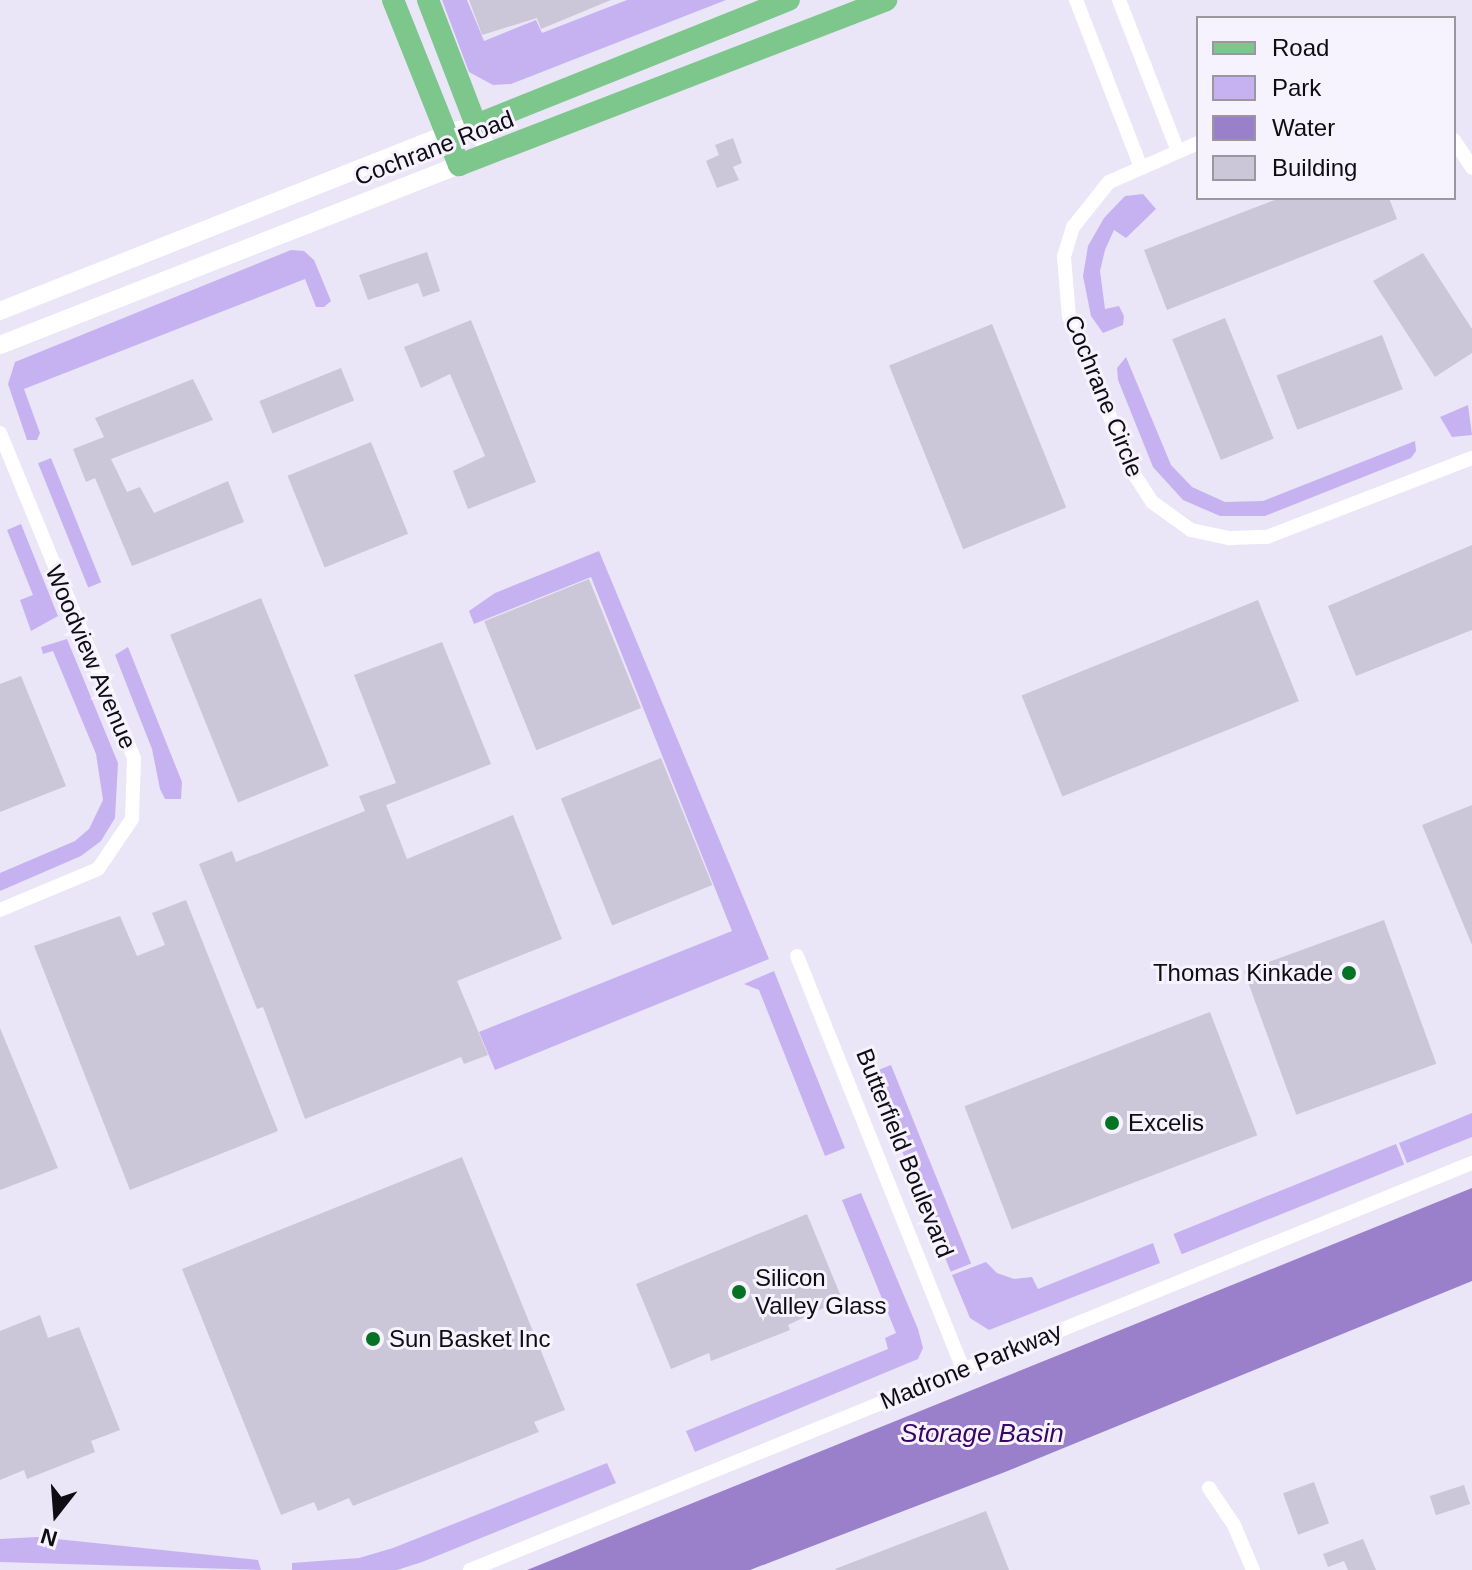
<!DOCTYPE html>
<style>
body{margin:0}
#map{position:relative;width:1472px;height:1570px;overflow:hidden;background:#eae5f7;font-family:Helvetica,sans-serif}
div>[style]{position:absolute}
.green>*{inset:0;background:#c7b2f1;transform-origin:0 0}
.water>*{inset:0;background:#9a7fcb}
.building>*{inset:0;background:#ccc7d8;transform-origin:0 0}
.street>*{height:14px;margin:-7px;padding:0 7px;transform-origin:7px;border-radius:7px;background:#fff}
.secondary>*{height:18px;margin:-9px;padding:0 9px;transform-origin:9px;border-radius:9px;background:#fff}
.primary>*{height:22px;margin:-11px;padding:0 11px;transform-origin:11px;border-radius:11px;background:#7dc78c}
.dots>*{width:22px;height:22px;translate:-50% -50%;box-sizing:border-box;border:4px solid #f7f3fe;border-radius:50%}
span{translate:-50% -50%;white-space:nowrap;text-align:center;line-height:1.15;-webkit-text-stroke:6px #f7f3fe;paint-order:stroke}
.street-label{font-size:24px;color:#0f0d13}
.poi-label{font-size:24px;color:#0f0d13}
.right{translate:-100% -50%;text-align:right}
.left{translate:0 -50%;text-align:left}
.water-label{font-size:26px;color:#370664;font-style:italic}
.legend{position:absolute;left:1196px;top:16px;width:260px;height:184px;box-sizing:border-box;background:#f7f3fe;border:2px solid #9a97a0;margin:0;padding:10px 14px;list-style:none;font-size:24px;color:#0f0d13}
.legend li{display:flex;align-items:center;gap:16px;height:40px}
.legend b{width:40px;border:2px solid #9a97a0}
.north{position:absolute;left:16px;top:1474px;width:80px;height:80px;-webkit-text-stroke:6px #f7f3fe;paint-order:stroke;rotate:197deg;font-size:22px;font-weight:700;line-height:32px;text-align:center;color:#0f0d13}
.north::after{content:'';display:block;margin:auto;width:28px;height:36px;background:#0f0d13;clip-path:polygon(50% 0,100% 100%,50% 72%,0 100%)}
</style>
<div id="map">
<div class="green">
<i style="clip-path:polygon(442px 0,467px 0,484px 41px,536px 20px,542px 33px,627px 0,726px 0,511px 84px,493px 85px,469px 72px)"></i>
<i style="clip-path:polygon(1143px 194px,1156px 209px,1126px 238px,1114px 230px,1105px 250px,1100px 271px,1105px 309px,1119px 306px,1124px 316px,1123px 325px,1103px 333px,1091px 316px,1083px 276px,1088px 246px,1104px 218px,1125px 196px)"></i>
<i style="clip-path:polygon(291px 250px,304px 251px,314px 260px,331px 301px,324px 307px,316px 307px,305px 279px,24px 389px,40px 433px,37px 440px,27px 440px,8px 384px,15px 362px)"></i>
<i style="clip-path:polygon(1126px 357px,1171px 465px,1192px 487px,1225px 502px,1263px 501px,1415px 441px,1416px 451px,1411px 458px,1265px 516px,1220px 516px,1183px 500px,1153px 467px,1118px 380px,1117px 368px)"></i>
<i style="clip-path:polygon(1468px 405px,1472px 435px,1452px 437px,1440px 417px)"></i>
<i style="left:51px;top:458px;width:134px;height:14px;rotate:68deg"></i>
<i style="clip-path:polygon(21px 524px,58px 616px,31px 631px,20px 600px,33px 595px,7px 530px)"></i>
<i style="clip-path:polygon(599px 551px,769px 959px,495px 1070px,479px 1032px,732px 931px,591px 577px,474px 624px,469px 611px,495px 593px)"></i>
<i style="clip-path:polygon(67px 639px,118px 763px,115px 818px,101px 841px,81px 856px,0 891px,0 873px,75px 841px,89px 829px,103px 800px,96px 754px,53px 651px,43px 654px,41px 647px)"></i>
<i style="clip-path:polygon(128px 647px,182px 782px,181px 799px,165px 799px,160px 789px,152px 749px,115px 655px)"></i>
<i style="clip-path:polygon(774px 971px,845px 1148px,825px 1156px,759px 990px,744px 984px)"></i>
<i style="left:891px;top:1065px;width:214px;height:22px;rotate:68deg"></i>
<i style="clip-path:polygon(1472px 1113px,1472px 1137px,1407px 1163px,1399px 1143px)"></i>
<i style="left:1396px;top:1144px;width:22px;height:240px;rotate:68deg"></i>
<i style="clip-path:polygon(861px 1193px,918px 1329px,923px 1348px,918px 1359px,695px 1452px,686px 1431px,888px 1349px,885px 1338px,896px 1333px,842px 1200px)"></i>
<i style="clip-path:polygon(1153px 1243px,1160px 1263px,989px 1330px,970px 1318px,952px 1275px,986px 1262px,997px 1273px,1014px 1279px,1032px 1277px,1038px 1289px)"></i>
<i style="clip-path:polygon(607px 1463px,616px 1483px,422px 1562px,397px 1570px,292px 1570px,292px 1563px,359px 1558px,393px 1548px)"></i>
<i style="clip-path:polygon(37px 1537px,258px 1560px,261px 1570px,0 1562px,0 1539px)"></i>
</div>
<div class="water">
<i style="clip-path:polygon(1472px 1188px,1472px 1281px,1005px 1472px,750px 1570px,527px 1570px)"></i>
</div>
<div class="building">
<i style="clip-path:polygon(469px 0,611px 0,541px 29px,537px 18px,482px 35px)"></i>
<i style="clip-path:polygon(733px 138px,742px 163px,733px 167px,739px 180px,717px 188px,706px 161px,719px 155px,715px 145px)"></i>
<i style="clip-path:polygon(1280px 198px,1389px 198px,1397px 219px,1167px 310px,1144px 250px)"></i>
<i style="clip-path:polygon(427px 252px,440px 291px,423px 297px,418px 283px,368px 300px,359px 275px)"></i>
<i style="clip-path:polygon(1423px 253px,1472px 329px,1472px 353px,1435px 377px,1373px 281px)"></i>
<i style="left:1225px;top:318px;width:130px;height:57px;rotate:68deg"></i>
<i style="clip-path:polygon(471px 320px,536px 482px,468px 509px,453px 471px,485px 456px,450px 374px,421px 388px,404px 347px)"></i>
<i style="left:992px;top:324px;width:198px;height:111px;rotate:68deg"></i>
<i style="left:1382px;top:335px;width:58px;height:113px;rotate:69deg"></i>
<i style="left:341px;top:368px;width:35px;height:88px;rotate:68deg"></i>
<i style="clip-path:polygon(193px 379px,213px 420px,111px 459px,127px 492px,140px 487px,154px 513px,228px 481px,244px 522px,132px 566px,95px 478px,86px 482px,73px 449px,104px 437px,95px 418px)"></i>
<i style="left:371px;top:442px;width:99px;height:90px;rotate:68deg"></i>
<i style="clip-path:polygon(1472px 545px,1472px 630px,1356px 676px,1328px 606px)"></i>
<i style="left:589px;top:579px;width:139px;height:113px;rotate:68deg"></i>
<i style="left:261px;top:598px;width:181px;height:98px;rotate:68deg"></i>
<i style="left:1258px;top:600px;width:109px;height:255px;rotate:68deg"></i>
<i style="clip-path:polygon(442px 642px,491px 764px,386px 805px,407px 859px,513px 815px,562px 939px,457px 981px,488px 1055px,464px 1064px,461px 1057px,305px 1119px,263px 1007px,257px 1009px,199px 864px,232px 851px,236px 862px,365px 811px,359px 796px,396px 783px,354px 675px)"></i>
<i style="clip-path:polygon(21px 676px,66px 786px,0 812px,0 684px)"></i>
<i style="left:661px;top:758px;width:137px;height:108px;rotate:68deg"></i>
<i style="clip-path:polygon(1472px 805px,1472px 945px,1422px 825px)"></i>
<i style="clip-path:polygon(186px 900px,278px 1131px,130px 1190px,34px 946px,120px 916px,137px 956px,165px 945px,152px 913px)"></i>
<i style="left:1384px;top:920px;width:153px;height:149px;rotate:70deg"></i>
<i style="left:1210px;top:1012px;width:132px;height:263px;rotate:69deg"></i>
<i style="clip-path:polygon(0 1028px,58px 1168px,0 1190px)"></i>
<i style="clip-path:polygon(462px 1157px,565px 1410px,534px 1422px,539px 1432px,353px 1506px,349px 1498px,318px 1511px,314px 1502px,281px 1515px,182px 1269px)"></i>
<i style="clip-path:polygon(807px 1214px,842px 1299px,788px 1325px,790px 1330px,711px 1361px,709px 1353px,671px 1369px,636px 1284px)"></i>
<i style="clip-path:polygon(40px 1315px,48px 1338px,79px 1327px,120px 1430px,91px 1441px,95px 1452px,27px 1479px,24px 1470px,0 1480px,0 1331px)"></i>
<i style="left:1314px;top:1482px;width:44px;height:33px;rotate:70deg"></i>
<i style="left:1464px;top:1485px;width:20px;height:36px;rotate:72deg"></i>
<i style="clip-path:polygon(986px 1511px,1009px 1570px,836px 1570px,835px 1569px)"></i>
<i style="clip-path:polygon(1363px 1539px,1376px 1570px,1348px 1570px,1344px 1561px,1328px 1567px,1323px 1554px)"></i>
</div>
<div class="street">
<i style="left:1076px;top:0;width:177px;rotate:68.8deg"></i>
<i style="left:1119px;top:0;width:162px;rotate:68.7deg"></i>
<i style="left:1454px;top:140px;width:33px;rotate:57deg"></i>
<i style="left:1198px;top:143px;width:97px;rotate:156.3deg"></i>
<i style="left:1109px;top:182px;width:58px;rotate:128.7deg"></i>
<i style="left:1073px;top:227px;width:31px;rotate:107deg"></i>
<i style="left:1064px;top:257px;width:59px;rotate:85.2deg"></i>
<i style="left:1069px;top:316px;width:167px;rotate:67.9deg"></i>
<i style="left:1132px;top:471px;width:37px;rotate:57deg"></i>
<i style="left:1152px;top:502px;width:48px;rotate:35.7deg"></i>
<i style="left:1191px;top:530px;width:40px;rotate:12deg"></i>
<i style="left:1230px;top:538px;width:37px;rotate:-2deg"></i>
<i style="left:1267px;top:537px;width:220px;rotate:-21.1deg"></i>
<i style="left:0;top:433px;width:352px;rotate:67.6deg"></i>
<i style="left:134px;top:758px;width:61px;rotate:91.9deg"></i>
<i style="left:132px;top:819px;width:60px;rotate:124.2deg"></i>
<i style="left:98px;top:869px;width:106px;rotate:157.3deg"></i>
<i style="left:797px;top:956px;width:445px;rotate:68.1deg"></i>
<i style="left:1209px;top:1488px;width:45px;rotate:56deg"></i>
<i style="left:1234px;top:1525px;width:49px;rotate:67.1deg"></i>
<i style="left:470px;top:1570px;width:1082px;rotate:-22.11deg"></i>
</div>
<div class="secondary">
<i style="left:0;top:311px;width:480px;rotate:-21.6deg"></i>
<i style="left:446px;top:134px;width:31px;rotate:-17deg"></i>
<i style="left:476px;top:125px;width:33px;rotate:65deg"></i>
<i style="left:0;top:345px;width:493px;rotate:-21.4deg"></i>
</div>
<div class="primary">
<i style="left:393px;top:0;width:178px;rotate:68.2deg"></i>
<i style="left:459px;top:165px;width:458px;rotate:-21.1deg"></i>
<i style="left:428px;top:0;width:134px;rotate:69deg"></i>
<i style="left:476px;top:125px;width:337px;rotate:-21.8deg"></i>
</div>
<div class="dots">
<i style="left:1349px;top:973px;background:#067223"></i>
<i style="left:1112px;top:1123px;background:#067223"></i>
<i style="left:739px;top:1292px;background:#067223"></i>
<i style="left:373px;top:1339px;background:#067223"></i>
</div>
<div class="street-label">
<span style="left:434px;top:148px;rotate:-21deg">Cochrane Road</span>
<span style="left:1104px;top:396px;rotate:68deg">Cochrane Circle</span>
<span style="left:91px;top:657px;rotate:67deg">Woodview Avenue</span>
<span style="left:905px;top:1153px;rotate:68deg">Butterfield Boulevard</span>
<span style="left:971px;top:1366px;rotate:-22deg">Madrone Parkway</span>
</div>
<div class="poi-label">
<span class="right" style="left:1333px;top:973px">Thomas Kinkade</span>
<span class="left" style="left:1128px;top:1123px">Excelis</span>
<span class="left" style="left:755px;top:1292px">Silicon<br>Valley Glass</span>
<span class="left" style="left:389px;top:1339px">Sun Basket Inc</span>
</div>
<div class="water-label">
<span style="left:982px;top:1434px">Storage Basin</span>
</div>
<ul class="legend">
<li><b style="height:10px;background:#7dc78c"></b>Road</li>
<li><b style="height:22px;background:#c7b2f1"></b>Park</li>
<li><b style="height:22px;background:#9a7fcb"></b>Water</li>
<li><b style="height:22px;background:#ccc7d8"></b>Building</li>
</ul>
<div class="north">N</div>
</div>
